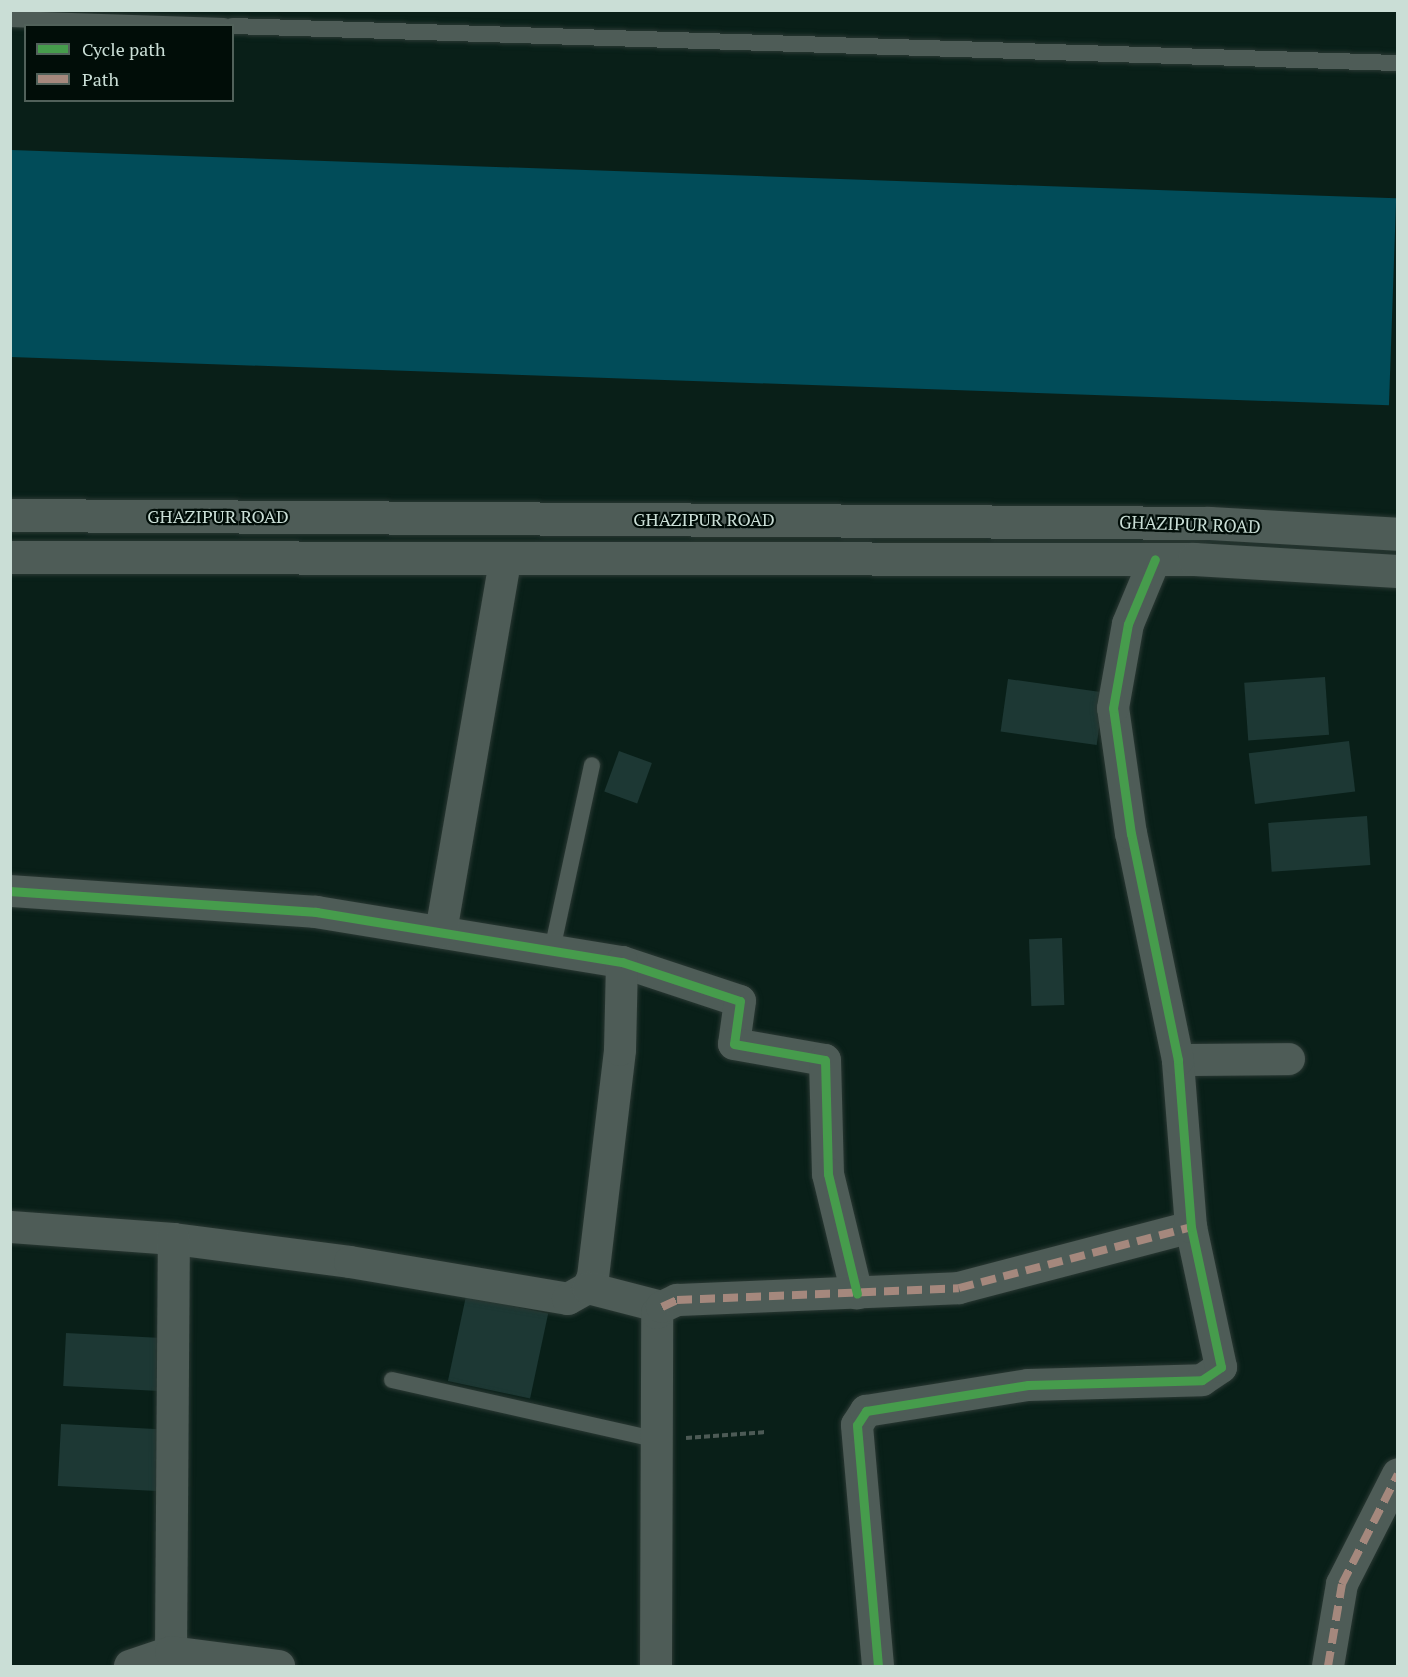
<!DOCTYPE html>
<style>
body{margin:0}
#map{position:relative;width:1408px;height:1677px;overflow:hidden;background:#091f18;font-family:"PT Serif",serif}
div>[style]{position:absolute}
.water>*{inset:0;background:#014c59;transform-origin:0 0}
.building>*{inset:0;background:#1d3834;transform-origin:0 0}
.path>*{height:4px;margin-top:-2px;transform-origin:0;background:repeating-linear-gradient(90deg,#4c5a55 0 6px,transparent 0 9px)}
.roads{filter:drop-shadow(0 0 2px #2a3833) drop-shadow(0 0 2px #2a3833)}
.service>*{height:16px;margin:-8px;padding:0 8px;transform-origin:8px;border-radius:8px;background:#4e5c57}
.minor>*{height:32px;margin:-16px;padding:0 16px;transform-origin:16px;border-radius:16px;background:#4e5c57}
.secondary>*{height:33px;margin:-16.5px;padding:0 16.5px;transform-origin:16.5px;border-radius:16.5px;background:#4e5c57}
.quiet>*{height:8px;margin-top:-4px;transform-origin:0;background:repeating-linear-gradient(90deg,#a5887d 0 15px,transparent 0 23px)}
.cycleway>*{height:9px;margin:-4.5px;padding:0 4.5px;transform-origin:4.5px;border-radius:4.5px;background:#469c4c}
span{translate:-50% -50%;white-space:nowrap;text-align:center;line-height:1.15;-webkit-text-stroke:4.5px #010d08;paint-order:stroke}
.street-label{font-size:18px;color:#caded6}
.frame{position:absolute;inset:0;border:12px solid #caded6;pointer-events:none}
.legend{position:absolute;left:24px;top:24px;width:210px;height:78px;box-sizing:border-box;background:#010d08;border:2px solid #51615a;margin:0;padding:8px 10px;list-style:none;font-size:18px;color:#caded6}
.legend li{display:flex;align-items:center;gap:12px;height:30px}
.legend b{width:30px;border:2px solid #51615a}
</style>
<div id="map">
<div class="water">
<i style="left:11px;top:150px;width:1386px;height:207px;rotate:2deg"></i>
</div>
<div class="building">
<i style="left:1325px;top:677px;width:58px;height:81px;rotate:86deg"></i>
<i style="left:1008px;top:679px;width:97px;height:53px;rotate:8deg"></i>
<i style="left:1349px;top:741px;width:51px;height:101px;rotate:83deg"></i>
<i style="left:619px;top:751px;width:35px;height:43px;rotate:20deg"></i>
<i style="left:1367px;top:816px;width:49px;height:99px;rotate:86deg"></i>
<i style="left:1062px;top:938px;width:67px;height:33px;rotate:88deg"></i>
<i style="left:466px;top:1296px;width:84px;height:87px;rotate:12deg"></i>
<i style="left:66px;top:1333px;width:96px;height:53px;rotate:3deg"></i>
<i style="left:61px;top:1424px;width:99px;height:62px;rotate:3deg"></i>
</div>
<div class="path">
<i style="left:686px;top:1438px;width:80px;rotate:-4.3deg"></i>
</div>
<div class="roads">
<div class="service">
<i style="left:10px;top:19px;width:214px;rotate:1.9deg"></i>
<i style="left:232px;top:26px;width:1167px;rotate:1.82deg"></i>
<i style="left:552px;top:950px;width:189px;rotate:-77.8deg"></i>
<i style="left:392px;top:1380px;width:273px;rotate:12.7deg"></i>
</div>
<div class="minor">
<i style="left:10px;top:891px;width:307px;rotate:3.9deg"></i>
<i style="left:316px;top:912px;width:310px;rotate:9.3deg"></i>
<i style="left:622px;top:962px;width:124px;rotate:18.3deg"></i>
<i style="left:740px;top:1001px;width:43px;rotate:97.9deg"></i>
<i style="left:734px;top:1044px;width:92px;rotate:10deg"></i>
<i style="left:825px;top:1060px;width:114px;rotate:88.5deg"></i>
<i style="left:828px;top:1174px;width:123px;rotate:76.4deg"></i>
<i style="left:441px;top:932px;width:377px;rotate:-80.2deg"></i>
<i style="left:1178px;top:1060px;width:111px;rotate:-0.5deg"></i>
<i style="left:11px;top:1227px;width:163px;rotate:4.2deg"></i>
<i style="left:174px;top:1239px;width:177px;rotate:7.4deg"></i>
<i style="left:350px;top:1262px;width:221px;rotate:9.6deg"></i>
<i style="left:568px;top:1299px;width:23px;rotate:-29deg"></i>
<i style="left:588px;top:1288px;width:12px;rotate:-66deg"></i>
<i style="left:593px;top:1277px;width:229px;rotate:-83.2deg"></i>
<i style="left:620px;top:1050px;width:88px;rotate:-88.7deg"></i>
<i style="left:588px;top:1288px;width:76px;rotate:14.4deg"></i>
<i style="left:171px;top:1652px;width:413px;rotate:-89.6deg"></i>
<i style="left:130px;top:1666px;width:43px;rotate:-18.9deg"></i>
<i style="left:171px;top:1652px;width:109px;rotate:7.4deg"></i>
<i style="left:656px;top:1666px;width:353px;rotate:-89.8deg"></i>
<i style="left:657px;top:1313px;width:8px;rotate:-50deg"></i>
<i style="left:662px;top:1307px;width:17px;rotate:-25deg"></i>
<i style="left:677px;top:1300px;width:282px;rotate:-2.4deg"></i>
<i style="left:959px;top:1288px;width:240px;rotate:-14.7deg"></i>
<i style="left:878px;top:1666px;width:242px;rotate:-95deg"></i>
<i style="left:857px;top:1425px;width:17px;rotate:-57deg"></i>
<i style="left:866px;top:1411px;width:164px;rotate:-9.1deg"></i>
<i style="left:1028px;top:1385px;width:174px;rotate:-1.6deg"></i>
<i style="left:1202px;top:1380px;width:23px;rotate:-34deg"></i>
<i style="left:1221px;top:1367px;width:143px;rotate:-102.1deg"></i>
<i style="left:1191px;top:1227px;width:168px;rotate:-94.5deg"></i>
<i style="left:1178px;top:1060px;width:231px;rotate:-101.7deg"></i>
<i style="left:1131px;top:834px;width:127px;rotate:-98.1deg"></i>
<i style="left:1113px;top:708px;width:85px;rotate:-79.9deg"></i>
<i style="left:1128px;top:624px;width:70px;rotate:-67.4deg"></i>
<i style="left:1328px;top:1666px;width:83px;rotate:-80.3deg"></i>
<i style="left:1342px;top:1584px;width:123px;rotate:-63deg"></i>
</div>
<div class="secondary">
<i style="left:10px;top:515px;width:1199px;rotate:0.38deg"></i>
<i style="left:1209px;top:523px;width:189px;rotate:3.3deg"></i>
<i style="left:10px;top:557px;width:1184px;rotate:0.1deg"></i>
<i style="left:1194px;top:559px;width:204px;rotate:3.4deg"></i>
</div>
</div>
<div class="quiet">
<i style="left:662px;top:1307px;width:17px;rotate:-25deg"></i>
<i style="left:677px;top:1300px;width:282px;rotate:-2.4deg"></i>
<i style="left:959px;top:1288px;width:240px;rotate:-14.7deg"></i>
<i style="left:1328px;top:1666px;width:83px;rotate:-80.3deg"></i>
<i style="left:1342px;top:1584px;width:123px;rotate:-63deg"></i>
</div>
<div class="cycleway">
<i style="left:10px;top:891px;width:307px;rotate:3.9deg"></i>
<i style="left:316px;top:912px;width:310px;rotate:9.3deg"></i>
<i style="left:622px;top:962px;width:124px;rotate:18.3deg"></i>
<i style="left:740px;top:1001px;width:43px;rotate:97.9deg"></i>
<i style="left:734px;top:1044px;width:92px;rotate:10deg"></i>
<i style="left:825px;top:1060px;width:114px;rotate:88.5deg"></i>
<i style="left:828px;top:1174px;width:123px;rotate:76.4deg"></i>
<i style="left:878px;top:1666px;width:242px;rotate:-95deg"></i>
<i style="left:857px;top:1425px;width:17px;rotate:-57deg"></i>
<i style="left:866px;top:1411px;width:164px;rotate:-9.1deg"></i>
<i style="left:1028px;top:1385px;width:174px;rotate:-1.6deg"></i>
<i style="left:1202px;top:1380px;width:23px;rotate:-34deg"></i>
<i style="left:1221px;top:1367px;width:143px;rotate:-102.1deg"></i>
<i style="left:1191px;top:1227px;width:168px;rotate:-94.5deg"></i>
<i style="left:1178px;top:1060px;width:231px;rotate:-101.7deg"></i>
<i style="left:1131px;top:834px;width:127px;rotate:-98.1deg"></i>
<i style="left:1113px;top:708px;width:85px;rotate:-79.9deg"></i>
<i style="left:1128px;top:624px;width:70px;rotate:-67.4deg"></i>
</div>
<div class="street-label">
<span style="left:218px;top:516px">GHAZIPUR ROAD</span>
<span style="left:704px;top:519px">GHAZIPUR ROAD</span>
<span style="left:1190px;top:524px;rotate:2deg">GHAZIPUR ROAD</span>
</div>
<div class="frame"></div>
<ul class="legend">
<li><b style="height:8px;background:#469c4c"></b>Cycle path</li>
<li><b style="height:8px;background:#a5887d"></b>Path</li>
</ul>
</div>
